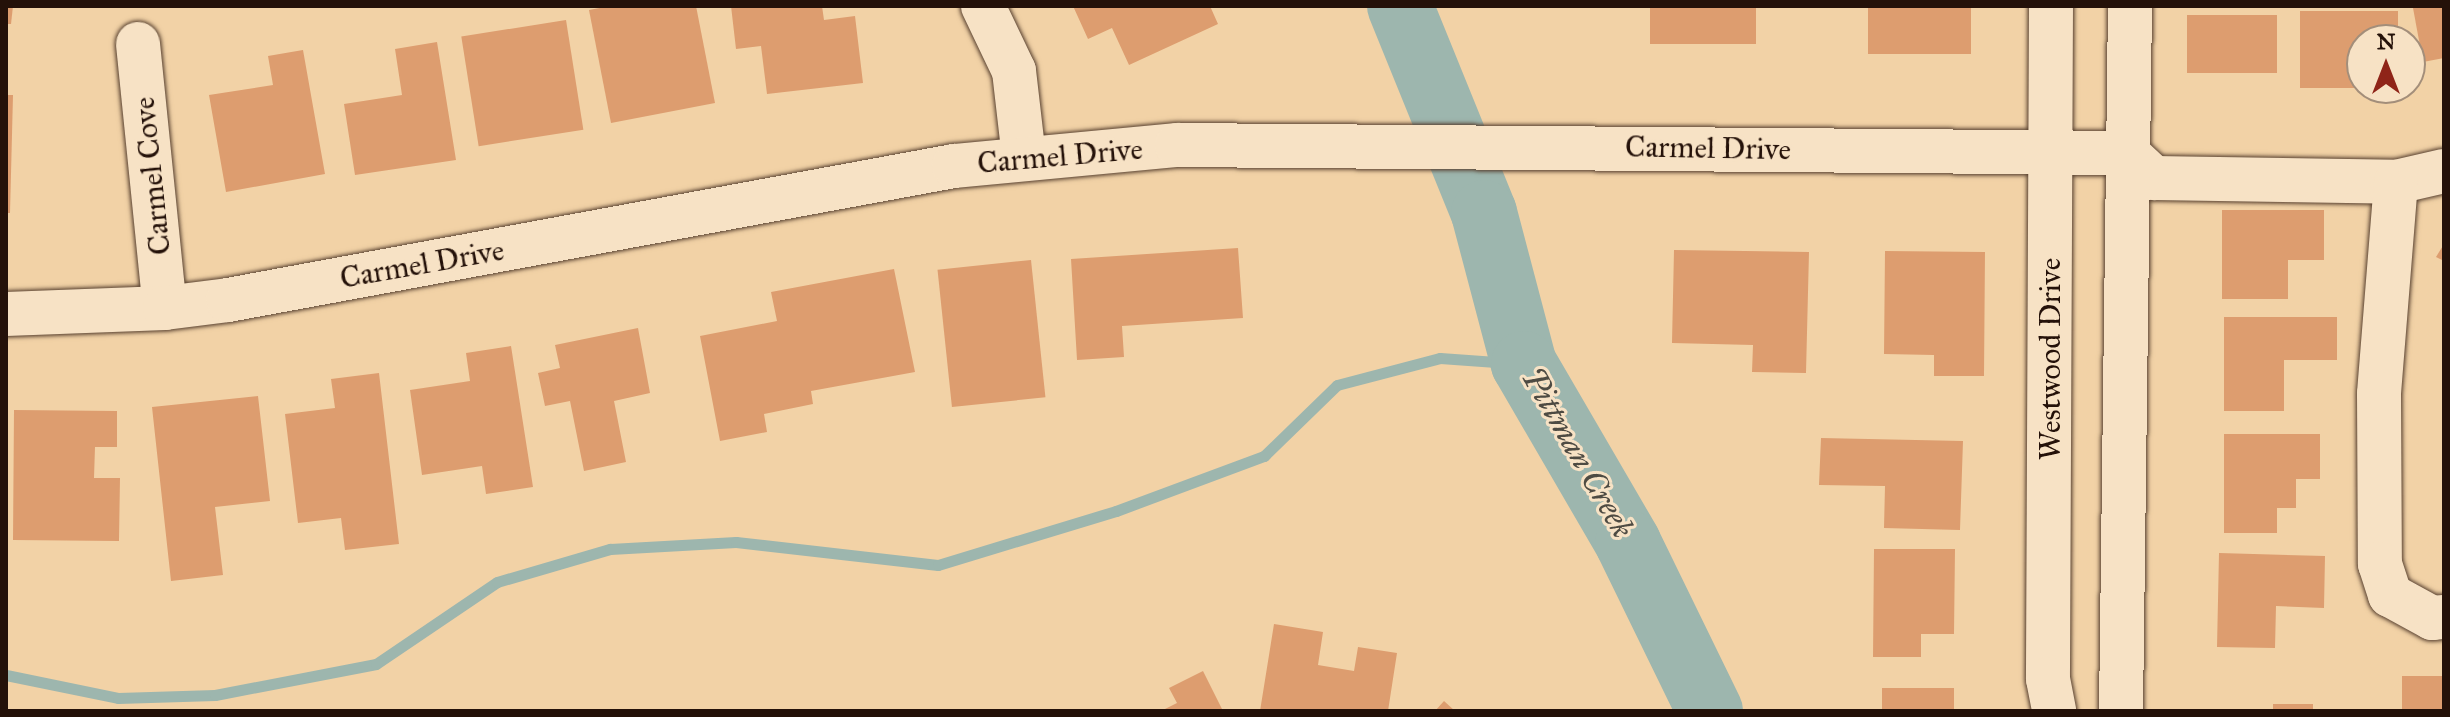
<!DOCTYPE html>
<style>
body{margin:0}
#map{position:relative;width:2450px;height:717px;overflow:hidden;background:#f2d2a6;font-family:"IM FELL Great Primer",serif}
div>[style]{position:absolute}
.stream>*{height:11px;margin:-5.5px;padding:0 5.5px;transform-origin:5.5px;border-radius:5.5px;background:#9db6ae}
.river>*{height:66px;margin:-33px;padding:0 33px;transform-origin:33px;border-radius:33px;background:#9db6ae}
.building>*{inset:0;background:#dd9d6f;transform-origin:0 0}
.roads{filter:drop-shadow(0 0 2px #584130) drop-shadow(0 0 2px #584130)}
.minor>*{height:44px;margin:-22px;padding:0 22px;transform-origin:22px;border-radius:22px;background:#f7e2c5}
span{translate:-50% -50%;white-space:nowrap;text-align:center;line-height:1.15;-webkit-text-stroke:6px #f7e2c5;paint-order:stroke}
.street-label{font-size:30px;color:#241109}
.water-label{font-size:32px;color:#4e4b43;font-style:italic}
.frame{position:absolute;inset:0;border:8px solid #241109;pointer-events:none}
.north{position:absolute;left:2346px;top:24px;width:80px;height:80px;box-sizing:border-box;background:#f7e2c5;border:2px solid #a38e7a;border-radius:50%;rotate:0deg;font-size:22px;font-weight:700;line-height:32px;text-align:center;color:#241109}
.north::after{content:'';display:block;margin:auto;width:28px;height:36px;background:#8f2418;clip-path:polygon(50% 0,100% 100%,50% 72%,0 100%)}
</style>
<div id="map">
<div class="stream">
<i style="left:6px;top:675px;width:114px;rotate:11.6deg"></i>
<i style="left:118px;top:698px;width:97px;rotate:-1.8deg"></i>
<i style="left:215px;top:695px;width:164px;rotate:-10.9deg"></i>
<i style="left:376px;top:664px;width:146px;rotate:-34.1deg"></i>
<i style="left:497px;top:582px;width:118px;rotate:-16.3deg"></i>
<i style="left:610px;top:549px;width:126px;rotate:-3.2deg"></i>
<i style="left:736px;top:542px;width:203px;rotate:6.5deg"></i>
<i style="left:938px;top:565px;width:186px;rotate:-16.9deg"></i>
<i style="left:1116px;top:511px;width:158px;rotate:-20.4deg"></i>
<i style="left:1264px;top:456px;width:102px;rotate:-44.2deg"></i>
<i style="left:1337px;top:385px;width:106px;rotate:-14.7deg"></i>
<i style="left:1440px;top:358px;width:84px;rotate:4.1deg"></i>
</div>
<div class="river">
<i style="left:1400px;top:6px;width:223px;rotate:67.9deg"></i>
<i style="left:1484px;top:213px;width:156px;rotate:75.2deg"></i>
<i style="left:1524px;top:364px;width:207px;rotate:59.8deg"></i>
<i style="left:1628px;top:543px;width:187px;rotate:64deg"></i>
</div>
<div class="building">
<i style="clip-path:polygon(6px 6px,13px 6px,11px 24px,6px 24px)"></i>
<i style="clip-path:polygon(610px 6px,696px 6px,715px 103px,611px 123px,589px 10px)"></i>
<i style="clip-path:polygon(731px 6px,822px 6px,824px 20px,855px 16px,863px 83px,767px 94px,761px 46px,736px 49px)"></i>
<i style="clip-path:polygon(1073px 6px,1210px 6px,1218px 24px,1129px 65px,1112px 28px,1088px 39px)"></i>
<i style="left:1650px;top:6px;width:106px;height:38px"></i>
<i style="left:1868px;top:6px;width:103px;height:48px"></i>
<i style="clip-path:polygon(2423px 6px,2444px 6px,2444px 58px,2423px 62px,2413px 8px)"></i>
<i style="clip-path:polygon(2300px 11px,2398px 11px,2398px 40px,2362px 40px,2362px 88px,2300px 88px)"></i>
<i style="left:2187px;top:15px;width:90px;height:58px"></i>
<i style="left:566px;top:20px;width:111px;height:106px;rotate:81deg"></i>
<i style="clip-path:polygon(437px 42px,456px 160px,355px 175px,344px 104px,402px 95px,395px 49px)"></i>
<i style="clip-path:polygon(303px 50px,325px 174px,226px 192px,209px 95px,273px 85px,268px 56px)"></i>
<i style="clip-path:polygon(6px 95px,13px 95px,10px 213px,6px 213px)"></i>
<i style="clip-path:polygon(2222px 210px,2324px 210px,2324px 260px,2288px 260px,2288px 299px,2222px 299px)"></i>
<i style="clip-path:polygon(2444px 244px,2444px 261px,2436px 257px)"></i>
<i style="clip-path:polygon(1238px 248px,1243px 318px,1122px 326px,1124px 357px,1077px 360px,1071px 259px)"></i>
<i style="clip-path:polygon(1674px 250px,1809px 252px,1806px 373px,1752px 372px,1753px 345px,1672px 343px)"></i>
<i style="clip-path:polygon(1885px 251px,1985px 252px,1984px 376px,1934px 376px,1934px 355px,1884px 354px)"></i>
<i style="left:1031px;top:260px;width:138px;height:94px;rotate:84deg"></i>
<i style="clip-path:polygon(894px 269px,915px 372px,811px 391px,813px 404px,764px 414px,767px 432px,720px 441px,700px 336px,777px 321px,771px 292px)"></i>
<i style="clip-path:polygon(2224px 317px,2337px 317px,2337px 360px,2284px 360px,2284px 411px,2224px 411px)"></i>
<i style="clip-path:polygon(638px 328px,650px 393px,614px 401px,626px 462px,584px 471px,570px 401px,545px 406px,538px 373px,560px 368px,555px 345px)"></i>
<i style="clip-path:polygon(511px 346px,533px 487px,486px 494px,482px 466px,422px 475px,410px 390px,470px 381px,466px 353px)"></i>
<i style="clip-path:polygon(379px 373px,399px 544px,345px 550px,341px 518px,298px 523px,285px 414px,335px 408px,331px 379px)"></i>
<i style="clip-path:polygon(258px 396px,270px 501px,215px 507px,223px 575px,171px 581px,152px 407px)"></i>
<i style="clip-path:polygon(14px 410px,117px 411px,117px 447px,95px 447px,94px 478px,120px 478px,119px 541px,13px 540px)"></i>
<i style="clip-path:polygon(2224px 434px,2320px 434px,2320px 479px,2296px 479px,2296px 508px,2277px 508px,2277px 533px,2224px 533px)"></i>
<i style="clip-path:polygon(1821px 438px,1963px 441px,1960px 530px,1884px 528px,1885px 486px,1819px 485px)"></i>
<i style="clip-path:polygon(1874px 549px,1955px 549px,1954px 634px,1921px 634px,1921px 657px,1873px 657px)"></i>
<i style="clip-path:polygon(2219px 553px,2325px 556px,2324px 608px,2276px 606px,2275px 648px,2217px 647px)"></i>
<i style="clip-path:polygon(1274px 624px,1323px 632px,1318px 665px,1354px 671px,1358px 647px,1397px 653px,1388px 711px,1260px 711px)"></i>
<i style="clip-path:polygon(1203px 671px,1223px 711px,1161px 711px,1177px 703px,1169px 688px)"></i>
<i style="left:2402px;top:676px;width:42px;height:35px"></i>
<i style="left:1882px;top:688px;width:72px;height:23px"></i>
<i style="clip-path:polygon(1444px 701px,1455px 711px,1435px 711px)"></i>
<i style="left:2273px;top:704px;width:40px;height:7px"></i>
</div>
<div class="roads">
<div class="minor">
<i style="left:983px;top:6px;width:72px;rotate:64.5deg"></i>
<i style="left:1014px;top:71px;width:87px;rotate:83.4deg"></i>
<i style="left:2051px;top:6px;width:673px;rotate:90.26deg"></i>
<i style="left:2048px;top:679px;width:33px;rotate:79deg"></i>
<i style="left:138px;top:44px;width:265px;rotate:84.2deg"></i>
<i style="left:2127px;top:153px;width:37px;rotate:43deg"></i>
<i style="left:2154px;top:178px;width:242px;rotate:0.9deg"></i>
<i style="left:2396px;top:182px;width:49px;rotate:-12.9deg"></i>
<i style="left:2396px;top:182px;width:213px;rotate:94.6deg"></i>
<i style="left:2379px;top:394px;width:170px;rotate:89.7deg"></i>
<i style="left:2380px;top:564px;width:33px;rotate:72deg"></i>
<i style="left:2390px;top:595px;width:48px;rotate:28.7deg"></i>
<i style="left:2432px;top:618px;width:12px;rotate:-5deg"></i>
<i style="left:6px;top:314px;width:159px;rotate:-2.2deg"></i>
<i style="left:165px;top:308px;width:64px;rotate:-7.2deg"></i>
<i style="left:228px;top:300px;width:738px;rotate:-10.46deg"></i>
<i style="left:954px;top:166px;width:224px;rotate:-5.4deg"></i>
<i style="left:1177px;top:145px;width:950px;rotate:0.48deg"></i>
<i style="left:2121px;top:711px;width:705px;rotate:-89.27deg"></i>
</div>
</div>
<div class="street-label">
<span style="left:1708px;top:148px;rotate:1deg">Carmel Drive</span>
<span style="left:1060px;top:156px;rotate:-5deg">Carmel Drive</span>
<span style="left:152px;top:176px;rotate:-96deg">Carmel Cove</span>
<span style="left:422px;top:264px;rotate:-10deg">Carmel Drive</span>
<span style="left:2050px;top:359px;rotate:-90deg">Westwood Drive</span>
</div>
<div class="water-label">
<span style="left:1577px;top:453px;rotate:60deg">Pittman Creek</span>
</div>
<div class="frame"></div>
<div class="north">N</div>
</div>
